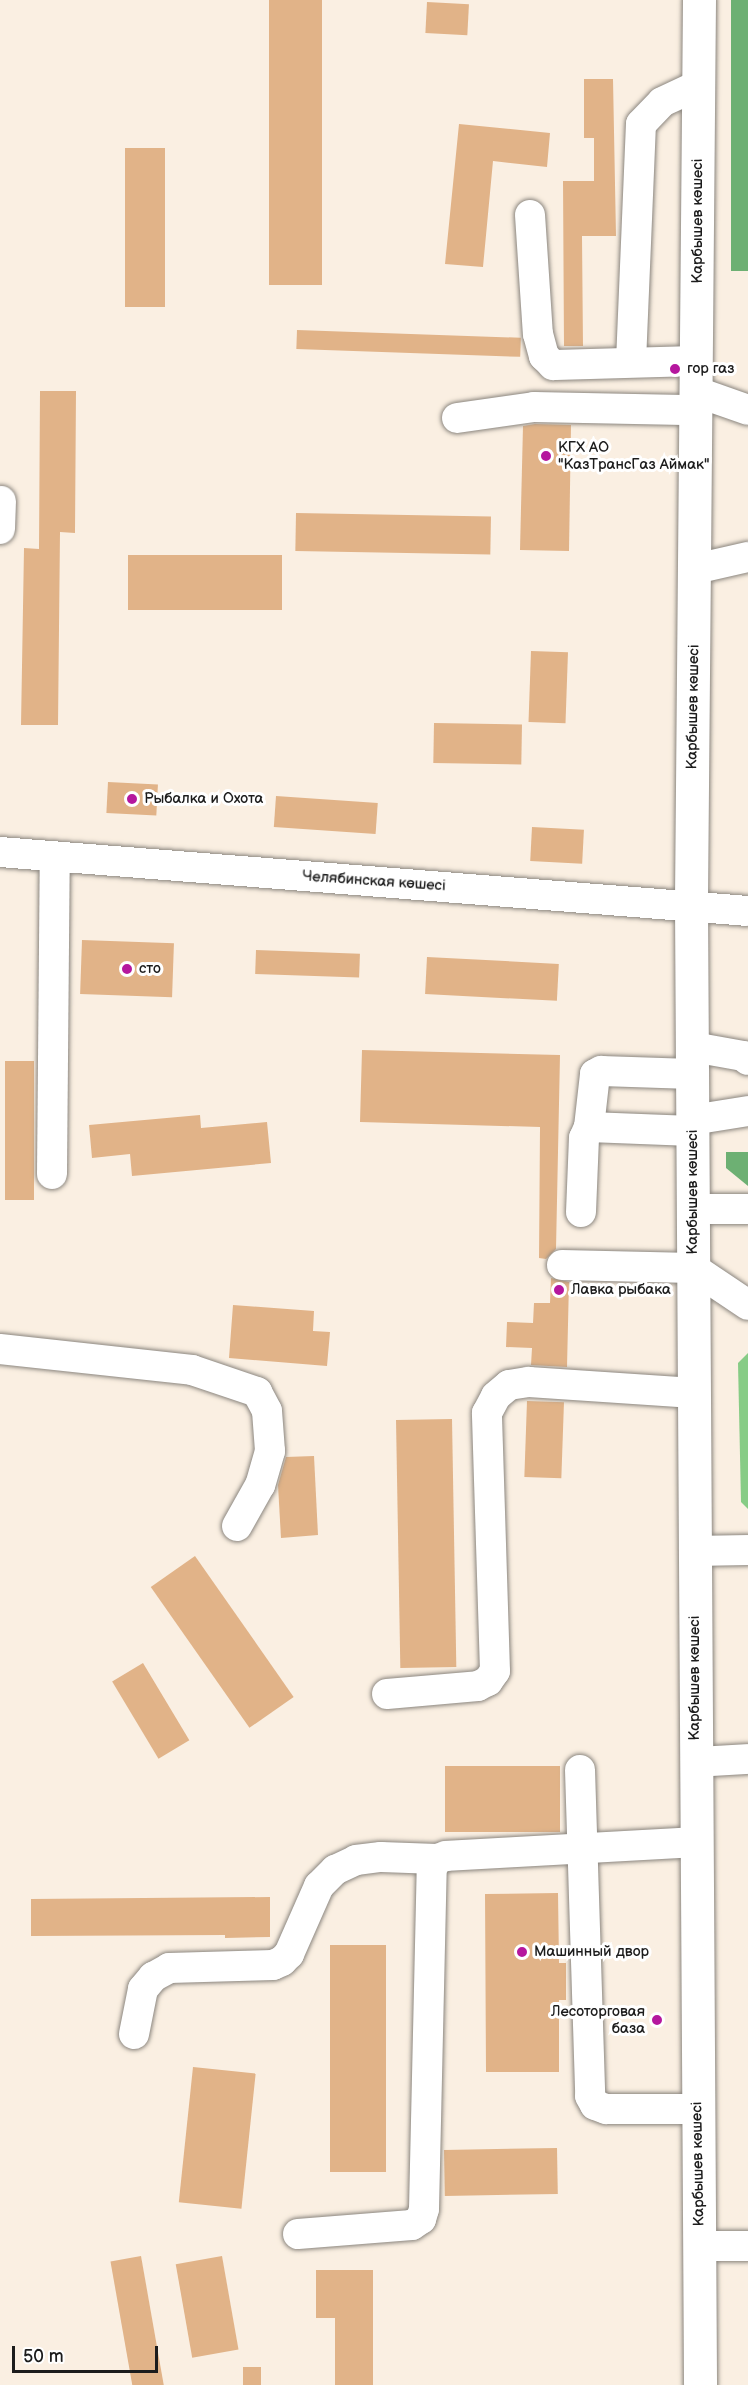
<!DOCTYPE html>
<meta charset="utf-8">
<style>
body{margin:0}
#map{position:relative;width:748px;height:2385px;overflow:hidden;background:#faefe2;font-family:"Balsamiq Sans",sans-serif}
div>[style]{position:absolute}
.green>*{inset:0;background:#87cc86}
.forest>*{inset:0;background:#6db073;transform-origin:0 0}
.building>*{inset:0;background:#e1b388;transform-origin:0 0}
.roads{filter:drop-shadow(0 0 2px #8b867f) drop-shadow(0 0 2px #8b867f)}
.minor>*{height:30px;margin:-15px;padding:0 15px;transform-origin:15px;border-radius:15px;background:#fff}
.major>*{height:33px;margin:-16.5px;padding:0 16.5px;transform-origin:16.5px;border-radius:16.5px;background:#fff}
.dots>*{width:16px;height:16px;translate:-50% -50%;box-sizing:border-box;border:3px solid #fff;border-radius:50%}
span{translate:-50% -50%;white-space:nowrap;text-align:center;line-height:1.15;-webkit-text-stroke:6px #fff;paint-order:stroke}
.street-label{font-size:15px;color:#1c1c1c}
.poi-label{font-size:15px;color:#1c1c1c}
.left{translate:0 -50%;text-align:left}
.right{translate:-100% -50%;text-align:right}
.scale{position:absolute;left:12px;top:2346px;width:146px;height:27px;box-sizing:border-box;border:3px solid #1c1c1c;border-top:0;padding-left:8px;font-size:18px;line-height:21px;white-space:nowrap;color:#1c1c1c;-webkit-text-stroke:4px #fff;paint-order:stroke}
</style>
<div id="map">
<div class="green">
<i style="clip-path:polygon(748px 1353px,748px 1509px,741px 1502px,738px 1363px)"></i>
</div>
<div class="forest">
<i style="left:731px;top:0;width:17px;height:271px"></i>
<i style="clip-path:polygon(726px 1152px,748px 1152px,748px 1186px,726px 1168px)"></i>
</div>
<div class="building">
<i style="left:269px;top:0;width:53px;height:285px"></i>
<i style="left:427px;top:2px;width:42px;height:31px;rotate:3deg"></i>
<i style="clip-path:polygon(584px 79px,613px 79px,616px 236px,582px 236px,583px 346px,564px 346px,563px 181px,594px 181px,594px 138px,584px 138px)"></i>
<i style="clip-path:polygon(459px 124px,550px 133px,547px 167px,493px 161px,483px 267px,445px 264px)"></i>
<i style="left:125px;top:148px;width:40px;height:159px"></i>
<i style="left:297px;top:330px;width:224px;height:19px;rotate:2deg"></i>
<i style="clip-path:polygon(40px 391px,76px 391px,75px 533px,60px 532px,58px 725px,21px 725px,24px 548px,39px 549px)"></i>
<i style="clip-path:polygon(535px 424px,571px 425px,569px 551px,520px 550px,523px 426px)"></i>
<i style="left:296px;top:513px;width:195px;height:38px;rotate:1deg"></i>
<i style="left:128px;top:555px;width:154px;height:55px"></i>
<i style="left:531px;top:651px;width:37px;height:71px;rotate:2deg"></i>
<i style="left:434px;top:723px;width:88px;height:40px;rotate:1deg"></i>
<i style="left:108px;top:782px;width:50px;height:31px;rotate:3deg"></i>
<i style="left:276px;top:796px;width:102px;height:31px;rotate:4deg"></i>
<i style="left:532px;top:827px;width:52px;height:34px;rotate:3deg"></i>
<i style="left:82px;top:940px;width:92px;height:54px;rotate:2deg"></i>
<i style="left:256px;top:950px;width:104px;height:24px;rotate:2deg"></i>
<i style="left:427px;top:957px;width:132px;height:37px;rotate:3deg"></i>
<i style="clip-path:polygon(362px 1050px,560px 1055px,556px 1249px,546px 1259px,539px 1258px,540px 1127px,360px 1122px)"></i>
<i style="left:5px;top:1061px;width:29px;height:139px"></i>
<i style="clip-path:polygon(200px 1115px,201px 1128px,267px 1122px,271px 1163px,132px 1176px,130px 1154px,92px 1158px,89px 1125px)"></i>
<i style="clip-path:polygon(551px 1278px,569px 1282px,567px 1367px,531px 1365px,532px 1348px,506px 1347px,507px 1322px,533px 1323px,534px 1303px,550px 1303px)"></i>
<i style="clip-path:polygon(233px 1305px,314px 1311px,313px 1331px,330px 1332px,327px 1366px,229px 1358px)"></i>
<i style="left:527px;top:1401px;width:37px;height:76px;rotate:2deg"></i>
<i style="left:452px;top:1419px;width:248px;height:56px;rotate:89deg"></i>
<i style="clip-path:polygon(314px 1456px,318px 1535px,281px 1538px,278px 1485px,286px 1457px)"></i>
<i style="left:195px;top:1556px;width:172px;height:54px;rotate:55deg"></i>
<i style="left:143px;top:1663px;width:90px;height:36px;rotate:59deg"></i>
<i style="left:560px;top:1766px;width:66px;height:115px;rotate:90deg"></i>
<i style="clip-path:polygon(558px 1893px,559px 1963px,566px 1963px,566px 2000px,559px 2000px,559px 2072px,486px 2072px,485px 1894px)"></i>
<i style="clip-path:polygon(270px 1897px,270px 1937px,225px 1938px,225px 1935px,31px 1936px,31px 1899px)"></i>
<i style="left:330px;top:1945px;width:56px;height:227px"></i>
<i style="left:193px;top:2067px;width:63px;height:136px;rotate:6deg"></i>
<i style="left:557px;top:2148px;width:46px;height:113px;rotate:89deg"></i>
<i style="left:141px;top:2256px;width:131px;height:31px;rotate:80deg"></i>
<i style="left:222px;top:2256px;width:95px;height:47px;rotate:80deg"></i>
<i style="clip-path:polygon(316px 2270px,373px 2270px,373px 2385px,335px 2385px,335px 2318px,316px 2318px)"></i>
<i style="left:243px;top:2367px;width:18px;height:18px"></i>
</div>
<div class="roads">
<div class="minor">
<i style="left:530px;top:215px;width:119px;rotate:86.2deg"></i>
<i style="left:538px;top:334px;width:23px;rotate:75deg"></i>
<i style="left:544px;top:356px;width:13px;rotate:45deg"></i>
<i style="left:553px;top:365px;width:144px;rotate:-1.6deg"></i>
<i style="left:631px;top:362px;width:238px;rotate:-87.6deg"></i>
<i style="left:641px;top:124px;width:30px;rotate:-46deg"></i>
<i style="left:662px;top:102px;width:40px;rotate:-25deg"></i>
<i style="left:697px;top:392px;width:54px;rotate:19.4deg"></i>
<i style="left:457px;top:418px;width:78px;rotate:-8.1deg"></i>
<i style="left:534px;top:407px;width:163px;rotate:1.1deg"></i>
<i style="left:0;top:529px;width:28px;rotate:-88deg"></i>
<i style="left:695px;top:569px;width:54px;rotate:-12.8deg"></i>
<i style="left:0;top:852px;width:750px;rotate:4.51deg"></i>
<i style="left:693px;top:1047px;width:51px;rotate:10.2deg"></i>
<i style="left:743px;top:1056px;width:6px;rotate:39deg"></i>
<i style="left:692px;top:1120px;width:57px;rotate:-9.1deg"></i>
<i style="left:589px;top:1127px;width:103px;rotate:2.2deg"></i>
<i style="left:52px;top:1174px;width:317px;rotate:-89.5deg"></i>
<i style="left:693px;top:1209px;width:55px"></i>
<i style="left:581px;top:1212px;width:74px;rotate:-87.7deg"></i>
<i style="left:584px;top:1138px;width:12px;rotate:-66deg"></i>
<i style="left:589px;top:1127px;width:53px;rotate:-83.5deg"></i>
<i style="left:595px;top:1074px;width:7px;rotate:-27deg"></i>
<i style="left:601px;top:1071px;width:91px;rotate:1.9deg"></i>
<i style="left:562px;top:1265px;width:131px;rotate:1.3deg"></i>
<i style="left:693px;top:1268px;width:66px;rotate:33.9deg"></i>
<i style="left:0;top:1349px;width:193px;rotate:6.2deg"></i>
<i style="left:192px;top:1370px;width:69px;rotate:18.7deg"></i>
<i style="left:257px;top:1392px;width:21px;rotate:62deg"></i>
<i style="left:267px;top:1411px;width:40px;rotate:85.7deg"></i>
<i style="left:270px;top:1451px;width:35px;rotate:106deg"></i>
<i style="left:260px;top:1485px;width:47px;rotate:119.3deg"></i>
<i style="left:694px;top:1551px;width:54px;rotate:-1.1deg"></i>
<i style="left:387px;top:1694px;width:91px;rotate:-5deg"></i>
<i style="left:478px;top:1686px;width:11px;rotate:-27deg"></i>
<i style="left:488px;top:1681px;width:12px;rotate:-55deg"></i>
<i style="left:495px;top:1671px;width:258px;rotate:-91.8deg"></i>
<i style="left:487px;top:1413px;width:19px;rotate:-62deg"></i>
<i style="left:496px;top:1396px;width:17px;rotate:-40deg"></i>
<i style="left:509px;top:1385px;width:20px;rotate:-9deg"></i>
<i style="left:529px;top:1382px;width:165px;rotate:3.8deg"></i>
<i style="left:696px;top:1762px;width:52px;rotate:-3.3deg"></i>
<i style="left:580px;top:1770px;width:326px;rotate:88.2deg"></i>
<i style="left:590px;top:2096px;width:10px;rotate:61deg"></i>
<i style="left:595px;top:2105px;width:12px;rotate:20deg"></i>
<i style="left:606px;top:2109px;width:91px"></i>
<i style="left:134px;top:2034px;width:46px;rotate:-78.7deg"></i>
<i style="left:143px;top:1989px;width:16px;rotate:-50deg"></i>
<i style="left:153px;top:1977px;width:18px;rotate:-29deg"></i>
<i style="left:169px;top:1968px;width:104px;rotate:-1.7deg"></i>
<i style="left:273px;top:1965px;width:10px;rotate:-24deg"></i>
<i style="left:282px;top:1961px;width:10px;rotate:-45deg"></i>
<i style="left:289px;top:1954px;width:74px;rotate:-66.2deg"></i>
<i style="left:319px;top:1886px;width:23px;rotate:-45deg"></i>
<i style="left:335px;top:1870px;width:23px;rotate:-25deg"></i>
<i style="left:356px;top:1860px;width:25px;rotate:-7deg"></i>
<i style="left:381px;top:1857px;width:56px;rotate:2deg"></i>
<i style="left:298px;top:2234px;width:114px;rotate:-4.5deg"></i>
<i style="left:412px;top:2225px;width:11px;rotate:-34deg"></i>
<i style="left:421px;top:2219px;width:10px;rotate:-73deg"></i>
<i style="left:424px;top:2209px;width:341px;rotate:-88.7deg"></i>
<i style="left:432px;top:1868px;width:10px;rotate:-61deg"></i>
<i style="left:437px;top:1859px;width:9px;rotate:-18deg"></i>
<i style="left:446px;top:1856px;width:250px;rotate:-3.2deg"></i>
<i style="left:699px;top:2246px;width:49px"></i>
</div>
<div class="major">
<i style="left:699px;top:0;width:905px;rotate:90.51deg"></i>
<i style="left:691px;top:905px;width:1480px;rotate:89.65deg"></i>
</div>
</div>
<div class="dots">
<i style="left:675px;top:369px;background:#b5179e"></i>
<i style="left:546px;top:456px;background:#b5179e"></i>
<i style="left:132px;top:799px;background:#b5179e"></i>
<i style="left:127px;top:969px;background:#b5179e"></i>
<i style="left:559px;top:1290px;background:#b5179e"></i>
<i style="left:522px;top:1952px;background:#b5179e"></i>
<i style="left:657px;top:2020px;background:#b5179e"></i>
</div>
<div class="street-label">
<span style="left:698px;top:221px;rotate:-90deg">Карбышев көшесі</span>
<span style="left:693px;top:707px;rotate:-89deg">Карбышев көшесі</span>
<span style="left:374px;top:881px;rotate:4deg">Челябинская көшесі</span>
<span style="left:693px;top:1192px;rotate:-90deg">Карбышев көшесі</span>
<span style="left:695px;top:1678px;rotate:-90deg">Карбышев көшесі</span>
<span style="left:698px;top:2164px;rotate:-91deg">Карбышев көшесі</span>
</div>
<div class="poi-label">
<span class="left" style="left:687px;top:369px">гор газ</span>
<span class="left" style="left:558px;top:456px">КГХ АО<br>"КазТрансГаз Аймак"</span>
<span class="left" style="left:144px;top:799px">Рыбалка и Охота</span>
<span class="left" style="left:139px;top:969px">сто</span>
<span class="left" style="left:571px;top:1290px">Лавка рыбака</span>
<span class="left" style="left:534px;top:1952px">Машинный двор</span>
<span class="right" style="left:645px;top:2020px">Лесоторговая<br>база</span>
</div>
<div class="scale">50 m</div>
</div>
